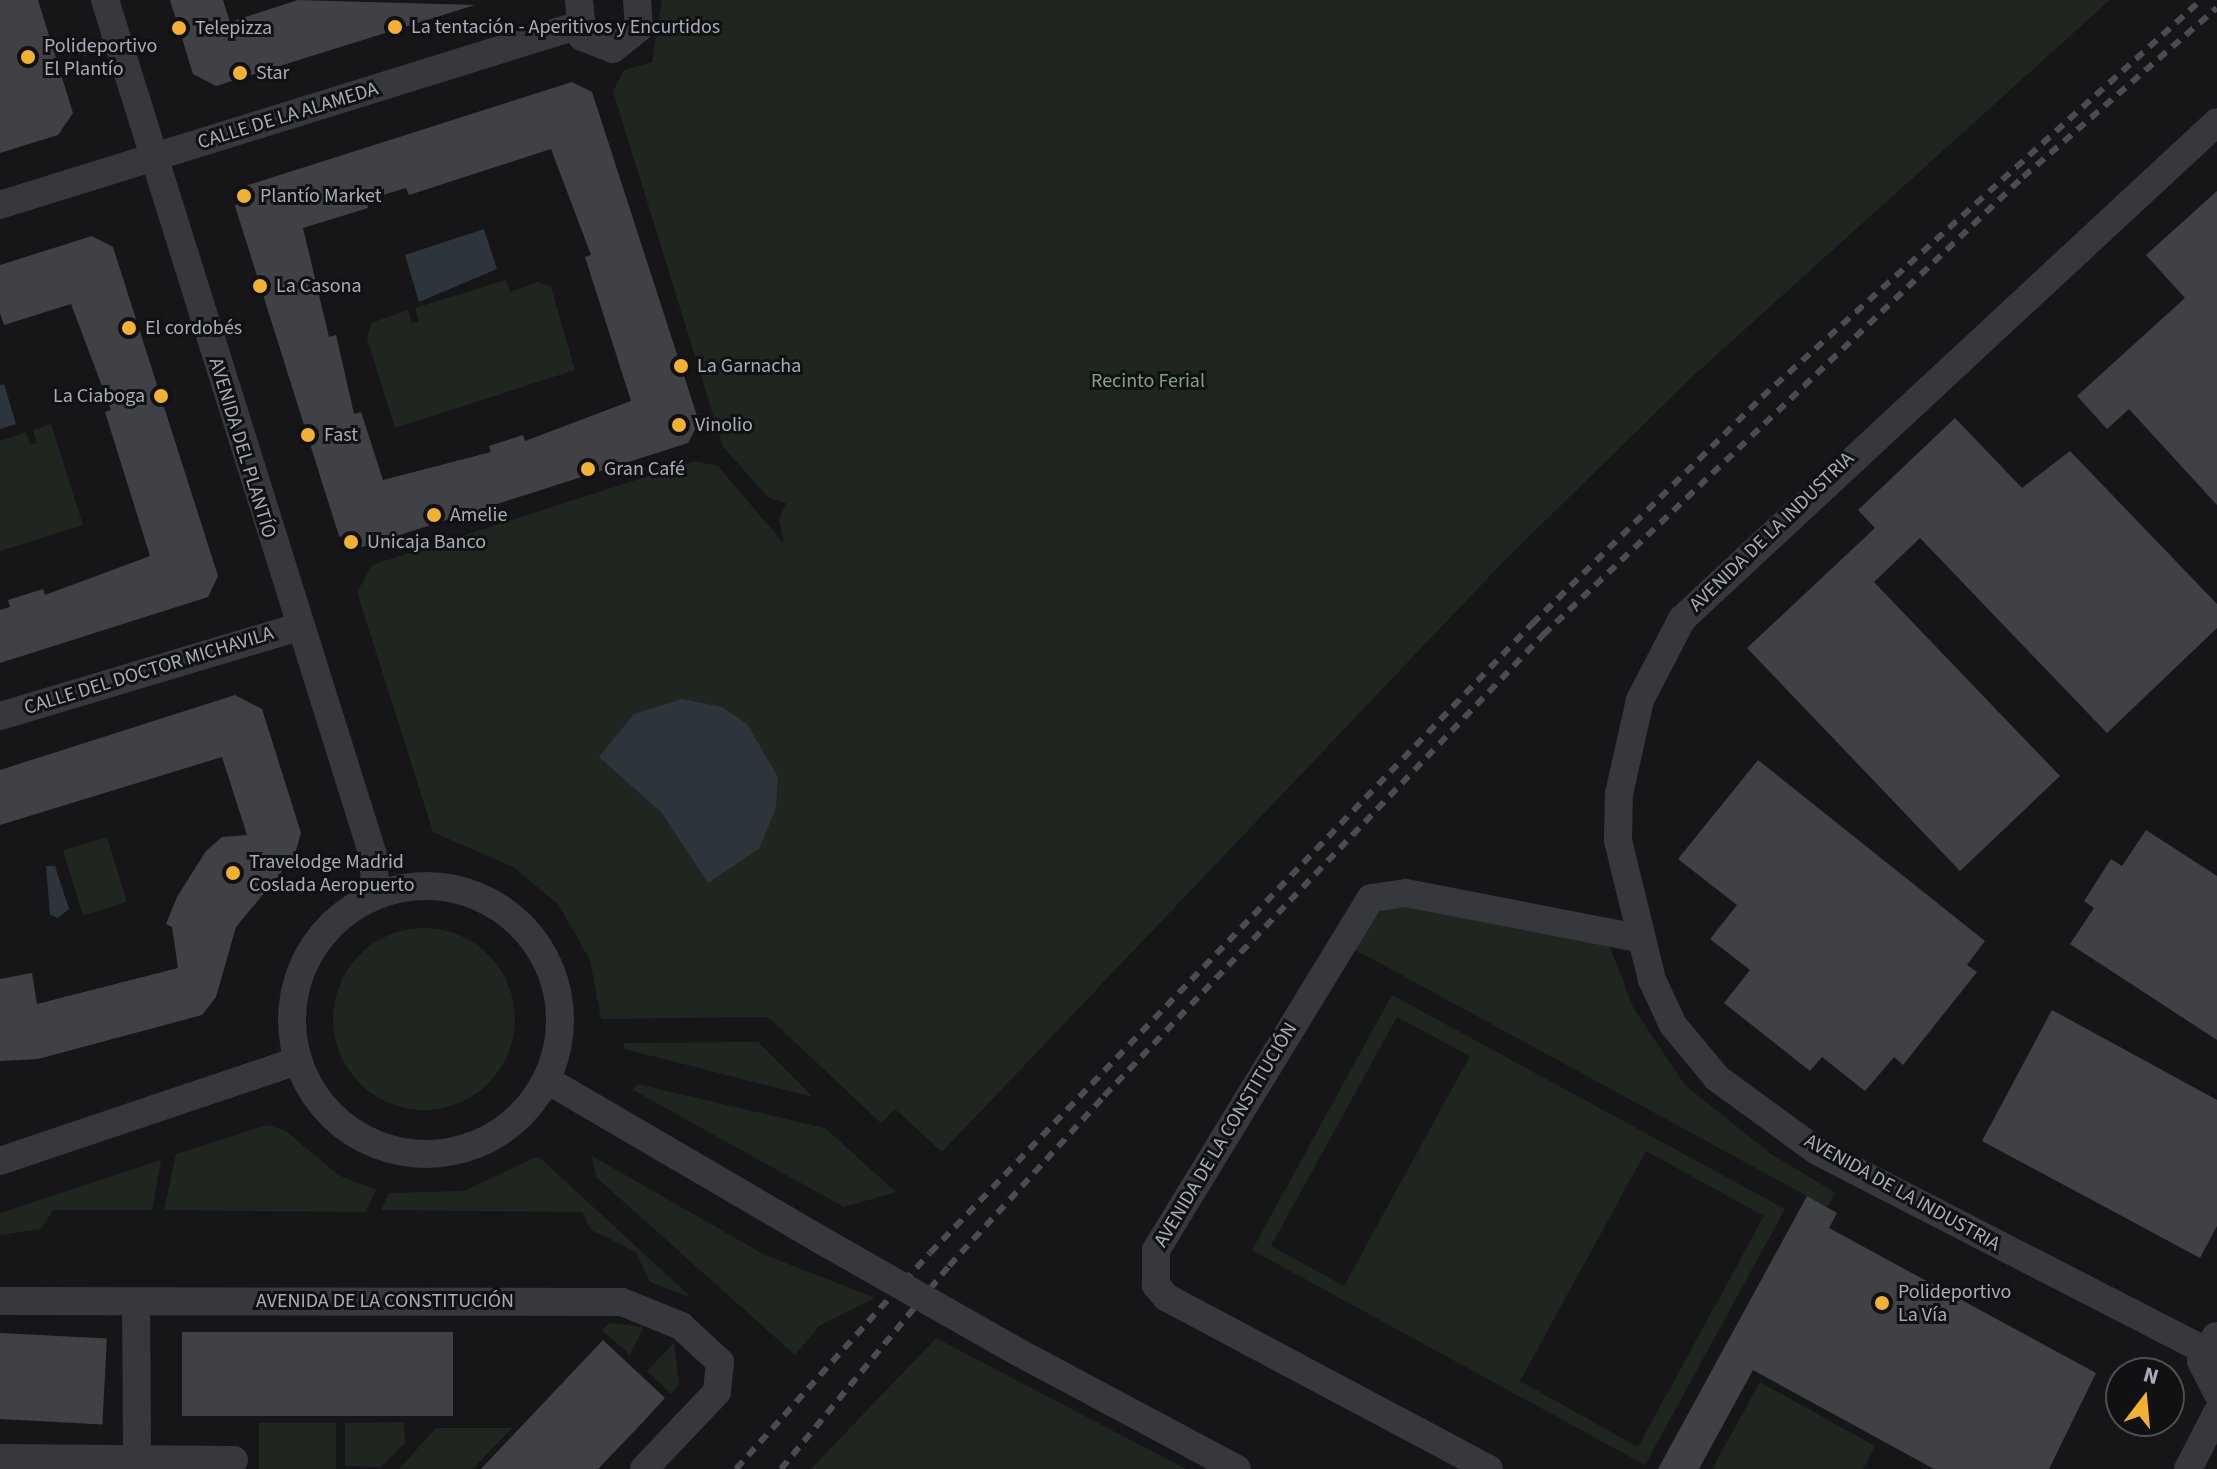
<!DOCTYPE html>
<meta charset="utf-8">
<style>
body{margin:0}
#map{position:relative;width:2217px;height:1469px;overflow:hidden;background:#161618;font-family:"Source Sans 3",sans-serif}
div>[style]{position:absolute}
.green>*{inset:0;background:#1e261f;transform-origin:0 0}
.round{border-radius:50%}
.water>*{inset:0;background:#2c353c}
.building>*{inset:0;background:#404145;transform-origin:0 0}
.minor>*{height:28px;margin:-14px;padding:0 14px;transform-origin:14px;border-radius:14px;background:#37383d}
.minor>.ring{margin:-14px;padding:0;box-sizing:content-box;background:none;border:28px solid #37383d;border-radius:50%}
.rail>*{height:6px;margin-top:-3px;transform-origin:0;background:repeating-linear-gradient(90deg,#4a4c52 0 10px,transparent 0 18px)}
.minor-bridge>*{height:28px;margin:-14px;padding:0 14px;transform-origin:14px;border-radius:14px;background:#37383d}
.dots>*{width:22px;height:22px;translate:-50% -50%;box-sizing:border-box;border:4px solid #111113;border-radius:50%}
span{translate:-50% -50%;white-space:nowrap;text-align:center;line-height:1.15;-webkit-text-stroke:6px #111113;paint-order:stroke}
.poi-label{font-size:20px;color:#a8adb8}
.left{translate:0 -50%;text-align:left}
.right{translate:-100% -50%;text-align:right}
.street-label{font-size:20px;color:#a8adb8}
.park-label{font-size:20px;color:#7fa381}
.north{position:absolute;left:2105px;top:1357px;width:80px;height:80px;box-sizing:border-box;background:#111113;border:2px solid #4d4f55;border-radius:50%;rotate:16deg;font-size:22px;font-weight:700;line-height:32px;text-align:center;color:#a8adb8}
.north::after{content:'';display:block;margin:auto;width:28px;height:36px;background:#f2b134;clip-path:polygon(50% 0,100% 100%,50% 72%,0 100%)}
</style>
<div id="map">
<div class="green">
<i style="clip-path:polygon(662px 0,2110px 0,1692px 377px,1503px 562px,942px 1152px,895px 1109px,881px 1123px,768px 1017px,601px 1019px,590px 960px,558px 904px,513px 867px,433px 832px,357px 592px,372px 565px,695px 461px,718px 466px,784px 544px,779px 520px,786px 503px,769px 498px,723px 447px,613px 91px,624px 70px,652px 62px)"></i>
<i style="clip-path:polygon(506px 280px,510px 292px,538px 282px,551px 287px,575px 370px,395px 428px,367px 338px,371px 323px,408px 310px,412px 323px,419px 322px,415px 308px)"></i>
<i style="clip-path:polygon(51px 424px,83px 525px,0 551px,0 441px,26px 432px,30px 445px,37px 443px,33px 430px)"></i>
<i style="left:107px;top:837px;width:68px;height:46px;rotate:73deg"></i>
<i style="clip-path:polygon(1395px 904px,1610px 947px,1633px 1007px,1685px 1085px,1771px 1154px,1836px 1193px,1827px 1207px,1352px 948px,1377px 913px)"></i>
<i class="round" style="left:333px;top:928px;width:182px;height:182px"></i>
<i style="clip-path:polygon(evenodd,1392px 995px,1785px 1209px,1645px 1465px,1252px 1250px,1392px 995px,1397px 1017px,1470px 1056px,1344px 1286px,1271px 1246px,1397px 1017px,1392px 995px,1646px 1151px,1764px 1216px,1638px 1447px,1520px 1381px,1646px 1151px)"></i>
<i style="clip-path:polygon(758px 1042px,813px 1097px,624px 1049px,624px 1043px)"></i>
<i style="clip-path:polygon(637px 1084px,825px 1128px,896px 1192px,844px 1207px,633px 1090px)"></i>
<i style="clip-path:polygon(267px 1125px,286px 1131px,338px 1175px,376px 1190px,366px 1212px,164px 1210px,176px 1154px)"></i>
<i style="clip-path:polygon(592px 1156px,763px 1254px,875px 1298px,819px 1326px,795px 1355px,596px 1177px)"></i>
<i style="clip-path:polygon(536px 1157px,540px 1158px,692px 1298px,650px 1282px,636px 1252px,591px 1230px,582px 1212px,381px 1210px,389px 1193px,464px 1191px)"></i>
<i style="clip-path:polygon(161px 1160px,152px 1210px,53px 1210px,41px 1229px,0 1235px,0 1213px)"></i>
<i style="clip-path:polygon(609px 1323px,644px 1327px,630px 1355px,602px 1330px)"></i>
<i style="clip-path:polygon(936px 1338px,1186px 1469px,811px 1469px)"></i>
<i style="clip-path:polygon(674px 1343px,679px 1385px,671px 1394px,647px 1371px)"></i>
<i style="clip-path:polygon(1760px 1382px,1875px 1446px,1863px 1469px,1712px 1469px)"></i>
<i style="clip-path:polygon(404px 1422px,405px 1443px,381px 1467px,345px 1466px,345px 1423px)"></i>
<i style="left:259px;top:1423px;width:77px;height:46px"></i>
<i style="clip-path:polygon(436px 1428px,512px 1428px,473px 1469px,399px 1469px)"></i>
</div>
<div class="water">
<i style="clip-path:polygon(484px 229px,497px 269px,419px 302px,405px 255px)"></i>
<i style="clip-path:polygon(4px 384px,16px 424px,0 429px,0 385px)"></i>
<i style="clip-path:polygon(682px 699px,722px 707px,747px 724px,778px 777px,776px 808px,759px 849px,708px 883px,661px 812px,599px 757px,634px 714px)"></i>
<i style="clip-path:polygon(46px 866px,55px 866px,69px 909px,58px 918px,50px 915px)"></i>
</div>
<div class="building">
<i style="clip-path:polygon(0 0,38px 0,73px 113px,58px 135px,0 153px)"></i>
<i style="clip-path:polygon(170px 0,223px 0,230px 22px,298px 0,475px 5px,216px 86px,193px 74px)"></i>
<i style="clip-path:polygon(evenodd,572px 82px,592px 92px,699px 422px,688px 443px,362px 547px,339px 536px,235px 206px,245px 186px,572px 82px,551px 149px,591px 255px,585px 257px,631px 401px,525px 441px,523px 435px,489px 446px,491px 452px,383px 480px,361px 412px,354px 414px,336px 335px,329px 337px,303px 228px,368px 208px,366px 200px,406px 188px,409px 195px,551px 149px)"></i>
<i style="clip-path:polygon(2217px 191px,2217px 505px,2129px 409px,2107px 429px,2077px 396px,2185px 298px,2146px 255px)"></i>
<i style="clip-path:polygon(92px 236px,113px 247px,218px 576px,208px 597px,0 663px,0 610px,10px 607px,8px 600px,43px 589px,45px 595px,150px 556px,105px 412px,111px 410px,71px 304px,4px 325px,0 313px,0 265px)"></i>
<i style="clip-path:polygon(1955px 418px,2022px 488px,2070px 451px,2217px 604px,2217px 628px,2107px 733px,1920px 538px,1874px 582px,2060px 776px,1960px 871px,1747px 648px,1875px 528px,1858px 510px)"></i>
<i style="clip-path:polygon(235px 695px,262px 709px,301px 833px,294px 857px,236px 927px,216px 997px,202px 1015px,38px 1059px,0 1061px,0 979px,32px 973px,37px 1004px,178px 968px,172px 927px,166px 924px,177px 897px,206px 851px,222px 837px,247px 835px,222px 757px,0 825px,0 770px)"></i>
<i style="clip-path:polygon(1758px 760px,1985px 941px,1967px 965px,1977px 972px,1903px 1065px,1894px 1057px,1865px 1091px,1822px 1057px,1810px 1071px,1724px 1003px,1750px 970px,1710px 939px,1737px 905px,1678px 859px)"></i>
<i style="clip-path:polygon(2146px 830px,2217px 876px,2217px 1040px,2070px 944px,2094px 908px,2084px 901px,2111px 859px,2122px 866px)"></i>
<i style="clip-path:polygon(2052px 1010px,2217px 1100px,2217px 1226px,2200px 1258px,1982px 1141px)"></i>
<i style="clip-path:polygon(1807px 1196px,1837px 1213px,1829px 1228px,2096px 1373px,2049px 1469px,1934px 1469px,1753px 1370px,1699px 1469px,1658px 1469px)"></i>
<i style="left:182px;top:1332px;width:271px;height:84px"></i>
<i style="left:0;top:1333px;width:107px;height:86px;rotate:3deg"></i>
<i style="clip-path:polygon(603px 1340px,665px 1398px,643px 1422px,598px 1469px,481px 1469px)"></i>
</div>
<div class="minor">
<i style="left:105px;top:0;width:896px;rotate:72.6deg"></i>
<i style="left:373px;top:855px;width:40px;rotate:85.7deg"></i>
<i style="left:579px;top:0;width:37px;rotate:85deg"></i>
<i style="left:582px;top:37px;width:33px;rotate:21deg"></i>
<i style="left:613px;top:49px;width:33px;rotate:-39deg"></i>
<i style="left:639px;top:28px;width:28px;rotate:-94deg"></i>
<i style="left:0;top:205px;width:603px;rotate:-17.26deg"></i>
<i style="left:0;top:716px;width:312px;rotate:-16.6deg"></i>
<i class="ring" style="left:292px;top:886px;width:240px;height:240px"></i>
<i style="left:547px;top:1080px;width:315px;rotate:30.3deg"></i>
<i style="left:0;top:1161px;width:314px;rotate:-18.6deg"></i>
<i style="left:0;top:1301px;width:622px;rotate:0.09deg"></i>
<i style="left:622px;top:1302px;width:64px;rotate:22.1deg"></i>
<i style="left:681px;top:1326px;width:53px;rotate:42.7deg"></i>
<i style="left:720px;top:1362px;width:30px;rotate:96deg"></i>
<i style="left:717px;top:1392px;width:106px;rotate:133.5deg"></i>
<i style="left:136px;top:1302px;width:157px;rotate:89.6deg"></i>
<i style="left:2216px;top:1336px;width:29px;rotate:121deg"></i>
<i style="left:2201px;top:1361px;width:36px;rotate:63deg"></i>
<i style="left:2204px;top:1350px;width:435px;rotate:-152.8deg"></i>
<i style="left:1817px;top:1151px;width:124px;rotate:-143.9deg"></i>
<i style="left:1717px;top:1078px;width:69px;rotate:-129.7deg"></i>
<i style="left:1673px;top:1025px;width:50px;rotate:-115deg"></i>
<i style="left:1652px;top:980px;width:144px;rotate:-103.7deg"></i>
<i style="left:1618px;top:840px;width:46px;rotate:-88.8deg"></i>
<i style="left:1619px;top:794px;width:96px;rotate:-77.4deg"></i>
<i style="left:1640px;top:700px;width:91px;rotate:-62.6deg"></i>
<i style="left:1682px;top:619px;width:730px;rotate:-42.89deg"></i>
<i style="left:1018px;top:1352px;width:248px;rotate:28.1deg"></i>
<i style="left:0;top:1458px;width:234px;rotate:0.5deg"></i>
<i style="left:1489px;top:1469px;width:366px;rotate:-152deg"></i>
<i style="left:1166px;top:1297px;width:16px;rotate:-130deg"></i>
<i style="left:1156px;top:1285px;width:35px;rotate:-90deg"></i>
<i style="left:1156px;top:1250px;width:412px;rotate:-58.6deg"></i>
<i style="left:1371px;top:898px;width:35px;rotate:-8deg"></i>
<i style="left:1406px;top:893px;width:236px;rotate:11deg"></i>
<i style="left:2188px;top:1469px;width:63px;rotate:-62.6deg"></i>
</div>
<div class="rail">
<i style="left:736px;top:1469px;width:290px;rotate:-48.1deg"></i>
<i style="left:930px;top:1253px;width:871px;rotate:-46.26deg"></i>
<i style="left:1532px;top:624px;width:323px;rotate:-44.6deg"></i>
<i style="left:1762px;top:397px;width:592px;rotate:-42.12deg"></i>
<i style="left:781px;top:1469px;width:264px;rotate:-50.4deg"></i>
<i style="left:949px;top:1266px;width:230px;rotate:-47.6deg"></i>
<i style="left:1104px;top:1096px;width:637px;rotate:-46.4deg"></i>
<i style="left:1543px;top:635px;width:663px;rotate:-43.66deg"></i>
<i style="left:2023px;top:177px;width:257px;rotate:-41.1deg"></i>
</div>
<div class="minor-bridge">
<i style="left:819px;top:1239px;width:229px;rotate:29.6deg"></i>
</div>
<div class="dots">
<i style="left:395px;top:27px;background:#f2b134"></i>
<i style="left:179px;top:28px;background:#f2b134"></i>
<i style="left:28px;top:57px;background:#f2b134"></i>
<i style="left:240px;top:73px;background:#f2b134"></i>
<i style="left:244px;top:196px;background:#f2b134"></i>
<i style="left:260px;top:286px;background:#f2b134"></i>
<i style="left:129px;top:328px;background:#f2b134"></i>
<i style="left:681px;top:366px;background:#f2b134"></i>
<i style="left:161px;top:396px;background:#f2b134"></i>
<i style="left:679px;top:425px;background:#f2b134"></i>
<i style="left:308px;top:435px;background:#f2b134"></i>
<i style="left:588px;top:469px;background:#f2b134"></i>
<i style="left:434px;top:515px;background:#f2b134"></i>
<i style="left:351px;top:542px;background:#f2b134"></i>
<i style="left:233px;top:873px;background:#f2b134"></i>
<i style="left:1882px;top:1303px;background:#f2b134"></i>
</div>
<div class="poi-label">
<span class="left" style="left:411px;top:27px">La tentación - Aperitivos y Encurtidos</span>
<span class="left" style="left:195px;top:28px">Telepizza</span>
<span class="left" style="left:44px;top:58px">Polideportivo<br>El Plantío</span>
<span class="left" style="left:256px;top:73px">Star</span>
<span class="left" style="left:260px;top:196px">Plantío Market</span>
<span class="left" style="left:276px;top:286px">La Casona</span>
<span class="left" style="left:145px;top:328px">El cordobés</span>
<span class="left" style="left:697px;top:366px">La Garnacha</span>
<span class="right" style="left:145px;top:396px">La Ciaboga</span>
<span class="left" style="left:695px;top:425px">Vinolio</span>
<span class="left" style="left:324px;top:435px">Fast</span>
<span class="left" style="left:604px;top:469px">Gran Café</span>
<span class="left" style="left:450px;top:515px">Amelie</span>
<span class="left" style="left:367px;top:542px">Unicaja Banco</span>
<span class="left" style="left:249px;top:874px">Travelodge Madrid<br>Coslada Aeropuerto</span>
<span class="left" style="left:1898px;top:1304px">Polideportivo<br>La Vía</span>
</div>
<div class="street-label">
<span style="left:288px;top:116px;rotate:-17deg">CALLE DE LA ALAMEDA</span>
<span style="left:242px;top:448px;rotate:73deg">AVENIDA DEL PLANTÍO</span>
<span style="left:1772px;top:532px;rotate:-44deg">AVENIDA DE LA INDUSTRIA</span>
<span style="left:149px;top:671px;rotate:-17deg">CALLE DEL DOCTOR MICHAVILA</span>
<span style="left:1226px;top:1135px;rotate:-59deg">AVENIDA DE LA CONSTITUCIÓN</span>
<span style="left:1902px;top:1193px;rotate:29deg">AVENIDA DE LA INDUSTRIA</span>
<span style="left:385px;top:1301px">AVENIDA DE LA CONSTITUCIÓN</span>
</div>
<div class="park-label">
<span style="left:1148px;top:381px">Recinto Ferial</span>
</div>
<div class="north">N</div>
</div>
